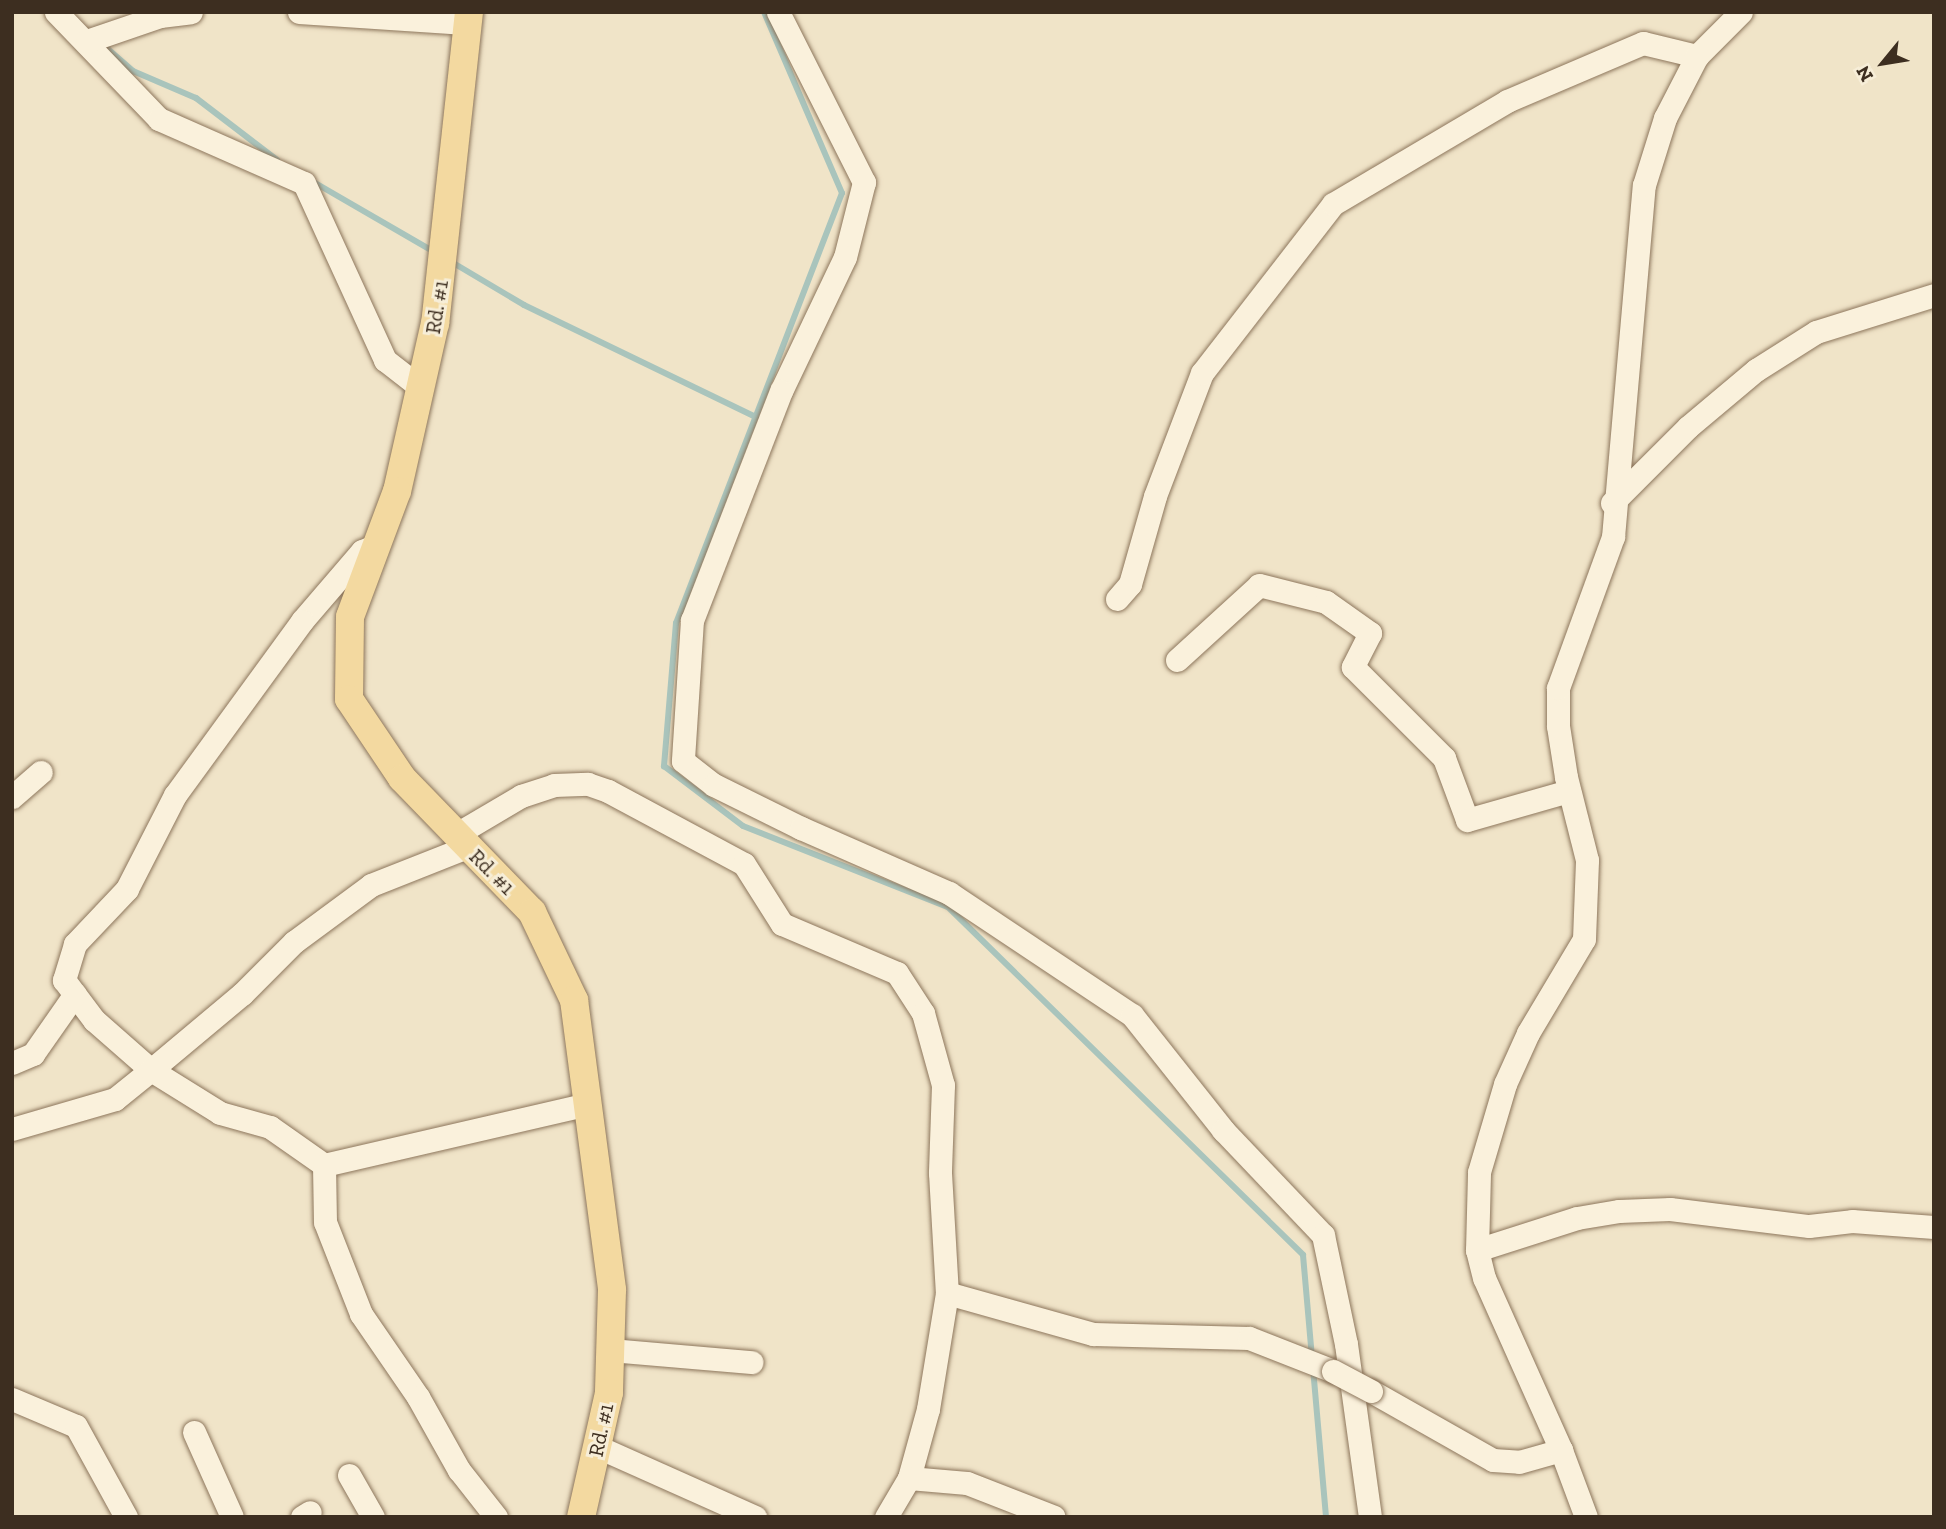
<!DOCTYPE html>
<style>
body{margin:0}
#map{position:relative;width:1946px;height:1529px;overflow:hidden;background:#f0e4c8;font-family:"Zilla Slab",serif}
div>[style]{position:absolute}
.stream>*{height:6px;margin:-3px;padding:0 3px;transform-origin:3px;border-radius:3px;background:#a9c4bc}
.roads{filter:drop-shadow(0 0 2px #8d765c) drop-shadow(0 0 2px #8d765c)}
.minor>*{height:23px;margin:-11.5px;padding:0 11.5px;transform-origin:11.5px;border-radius:11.5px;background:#faf1dc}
.major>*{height:28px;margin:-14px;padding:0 14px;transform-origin:14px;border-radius:14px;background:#f3d9a0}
.bridges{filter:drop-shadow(0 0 2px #8d765c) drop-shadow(0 0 2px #8d765c)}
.minor-bridge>*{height:23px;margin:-11.5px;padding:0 11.5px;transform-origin:11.5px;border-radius:11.5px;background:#faf1dc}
span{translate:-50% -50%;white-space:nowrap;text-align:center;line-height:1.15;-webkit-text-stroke:6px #f7eed8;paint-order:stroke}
.street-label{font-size:21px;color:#3d2e20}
.frame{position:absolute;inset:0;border:14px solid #3d2e20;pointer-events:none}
.north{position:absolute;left:1848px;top:28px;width:70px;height:70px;-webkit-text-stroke:5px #f7eed8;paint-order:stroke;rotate:240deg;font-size:19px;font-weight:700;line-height:28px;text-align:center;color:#3d2e20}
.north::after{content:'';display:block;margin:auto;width:24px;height:32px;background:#3d2e20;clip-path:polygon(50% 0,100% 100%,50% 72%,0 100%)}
</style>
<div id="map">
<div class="stream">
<i style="left:764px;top:12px;width:197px;rotate:66.7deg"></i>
<i style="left:842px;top:193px;width:461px;rotate:111.1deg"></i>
<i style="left:676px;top:623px;width:144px;rotate:94.8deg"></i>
<i style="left:664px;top:766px;width:99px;rotate:37.2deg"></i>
<i style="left:743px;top:826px;width:220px;rotate:21.6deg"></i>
<i style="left:948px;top:907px;width:497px;rotate:44.4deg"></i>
<i style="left:1303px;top:1255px;width:102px;rotate:85deg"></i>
<i style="left:101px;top:43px;width:43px;rotate:41.2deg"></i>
<i style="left:133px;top:71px;width:69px;rotate:23.2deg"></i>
<i style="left:196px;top:98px;width:102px;rotate:37.4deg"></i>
<i style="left:310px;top:180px;width:143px;rotate:30.1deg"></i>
<i style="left:450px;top:261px;width:86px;rotate:30.7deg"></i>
<i style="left:524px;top:305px;width:258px;rotate:25.8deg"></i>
<i style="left:1313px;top:1368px;width:150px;rotate:85deg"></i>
</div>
<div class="roads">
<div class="minor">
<i style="left:56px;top:12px;width:149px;rotate:46.1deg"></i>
<i style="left:159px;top:119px;width:158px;rotate:23.8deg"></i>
<i style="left:304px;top:183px;width:195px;rotate:65.4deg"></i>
<i style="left:385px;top:360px;width:46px;rotate:37.9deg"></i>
<i style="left:299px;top:12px;width:167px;rotate:3.8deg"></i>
<i style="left:778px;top:12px;width:191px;rotate:63.2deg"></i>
<i style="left:864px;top:182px;width:77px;rotate:104.2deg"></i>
<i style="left:845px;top:257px;width:148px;rotate:115.5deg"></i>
<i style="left:781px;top:391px;width:246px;rotate:111.2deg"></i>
<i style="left:692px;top:620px;width:141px;rotate:93.7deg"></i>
<i style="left:683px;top:761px;width:39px;rotate:38deg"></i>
<i style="left:714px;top:785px;width:97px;rotate:26.3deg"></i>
<i style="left:801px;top:828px;width:162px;rotate:23.7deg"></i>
<i style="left:949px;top:893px;width:220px;rotate:33.7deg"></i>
<i style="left:1132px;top:1015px;width:147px;rotate:51.6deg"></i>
<i style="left:1223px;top:1130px;width:145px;rotate:46.4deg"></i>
<i style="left:1323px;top:1235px;width:111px;rotate:78.1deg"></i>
<i style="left:1346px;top:1344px;width:175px;rotate:82.1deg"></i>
<i style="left:87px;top:41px;width:77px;rotate:-18.9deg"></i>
<i style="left:160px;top:16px;width:31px;rotate:-7deg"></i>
<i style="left:1612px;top:503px;width:107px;rotate:-45deg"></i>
<i style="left:1688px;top:427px;width:89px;rotate:-40deg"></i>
<i style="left:1756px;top:370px;width:71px;rotate:-32.3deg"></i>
<i style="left:1816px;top:332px;width:124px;rotate:-17.4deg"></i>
<i style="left:374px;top:546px;width:13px;rotate:157deg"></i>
<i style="left:362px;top:551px;width:92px;rotate:130.6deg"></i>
<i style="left:302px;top:621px;width:215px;rotate:126.1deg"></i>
<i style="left:175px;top:795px;width:106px;rotate:117.1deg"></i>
<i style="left:127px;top:889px;width:76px;rotate:133.4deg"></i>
<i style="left:75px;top:944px;width:38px;rotate:107deg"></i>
<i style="left:64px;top:980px;width:50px;rotate:53.1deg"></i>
<i style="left:94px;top:1020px;width:76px;rotate:41.3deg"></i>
<i style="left:151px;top:1070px;width:119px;rotate:-39.9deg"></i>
<i style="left:242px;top:994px;width:74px;rotate:-45deg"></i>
<i style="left:294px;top:942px;width:96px;rotate:-36.5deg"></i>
<i style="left:371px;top:885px;width:103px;rotate:-21.6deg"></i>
<i style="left:1117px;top:599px;width:20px;rotate:-49deg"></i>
<i style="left:1130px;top:584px;width:91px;rotate:-74.1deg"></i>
<i style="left:1155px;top:496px;width:132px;rotate:-69.1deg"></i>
<i style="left:1202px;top:373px;width:214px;rotate:-52.2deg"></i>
<i style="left:1333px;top:204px;width:202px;rotate:-30.6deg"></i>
<i style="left:1507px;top:101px;width:148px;rotate:-23.1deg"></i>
<i style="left:1643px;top:43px;width:56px;rotate:13.5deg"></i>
<i style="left:1177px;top:660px;width:111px;rotate:-42.4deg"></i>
<i style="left:1259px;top:585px;width:69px;rotate:14.2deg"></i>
<i style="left:1326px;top:602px;width:54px;rotate:35.2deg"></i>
<i style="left:1370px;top:633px;width:38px;rotate:117deg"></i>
<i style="left:1353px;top:667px;width:129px;rotate:45deg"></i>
<i style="left:1444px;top:758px;width:66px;rotate:69.6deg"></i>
<i style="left:1467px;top:820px;width:106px;rotate:-15.9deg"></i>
<i style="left:12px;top:797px;width:38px;rotate:-41deg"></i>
<i style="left:455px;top:835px;width:77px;rotate:-30.6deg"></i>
<i style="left:521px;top:796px;width:35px;rotate:-18deg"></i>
<i style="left:554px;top:785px;width:34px;rotate:-2deg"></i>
<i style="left:588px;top:784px;width:21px;rotate:19deg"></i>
<i style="left:608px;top:791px;width:154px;rotate:28.2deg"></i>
<i style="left:744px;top:864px;width:71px;rotate:57.7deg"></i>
<i style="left:782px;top:924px;width:125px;rotate:23.1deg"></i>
<i style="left:897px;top:973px;width:48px;rotate:57deg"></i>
<i style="left:923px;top:1013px;width:75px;rotate:74.5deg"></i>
<i style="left:943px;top:1085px;width:88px;rotate:92deg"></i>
<i style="left:940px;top:1173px;width:120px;rotate:86.7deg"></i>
<i style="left:947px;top:1293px;width:118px;rotate:99.3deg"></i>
<i style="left:928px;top:1409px;width:72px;rotate:105.4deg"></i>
<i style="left:909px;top:1478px;width:45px;rotate:120.5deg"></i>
<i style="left:12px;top:1063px;width:23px;rotate:-23deg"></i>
<i style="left:33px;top:1054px;width:73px;rotate:-55deg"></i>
<i style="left:12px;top:1129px;width:107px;rotate:-16.2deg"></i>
<i style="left:115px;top:1099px;width:46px;rotate:-38.9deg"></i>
<i style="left:151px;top:1070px;width:81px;rotate:31.9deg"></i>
<i style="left:220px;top:1113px;width:52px;rotate:15.6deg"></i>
<i style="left:270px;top:1127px;width:66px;rotate:35.1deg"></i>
<i style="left:324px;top:1165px;width:271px;rotate:-13deg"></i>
<i style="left:324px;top:1165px;width:57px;rotate:89deg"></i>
<i style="left:325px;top:1222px;width:99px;rotate:68.6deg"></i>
<i style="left:361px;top:1314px;width:101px;rotate:55.5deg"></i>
<i style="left:418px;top:1397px;width:84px;rotate:60.7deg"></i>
<i style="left:459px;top:1470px;width:60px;rotate:51.8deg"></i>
<i style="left:1477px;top:1250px;width:105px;rotate:-17.7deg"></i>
<i style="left:1577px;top:1218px;width:43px;rotate:-9.5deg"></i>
<i style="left:1619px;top:1211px;width:51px;rotate:-2.2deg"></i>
<i style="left:1670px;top:1209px;width:140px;rotate:7deg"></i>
<i style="left:1809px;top:1226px;width:43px;rotate:-6.6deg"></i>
<i style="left:1852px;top:1221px;width:82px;rotate:4.2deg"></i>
<i style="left:947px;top:1293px;width:152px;rotate:15.7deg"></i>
<i style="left:1093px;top:1334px;width:156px;rotate:1.5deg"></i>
<i style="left:1249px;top:1338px;width:90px;rotate:21.4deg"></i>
<i style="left:610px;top:1350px;width:142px;rotate:4.9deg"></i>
<i style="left:1371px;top:1391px;width:140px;rotate:29.5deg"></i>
<i style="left:1493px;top:1460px;width:26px;rotate:4deg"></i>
<i style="left:1519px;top:1462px;width:44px;rotate:-15.9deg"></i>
<i style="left:12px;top:1399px;width:69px;rotate:22.9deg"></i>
<i style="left:76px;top:1426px;width:104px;rotate:61.2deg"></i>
<i style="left:194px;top:1432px;width:93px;rotate:65.9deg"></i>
<i style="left:598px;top:1447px;width:172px;rotate:24deg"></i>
<i style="left:349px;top:1475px;width:48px;rotate:60.3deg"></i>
<i style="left:909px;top:1478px;width:58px;rotate:4.9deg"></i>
<i style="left:967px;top:1483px;width:93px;rotate:21.3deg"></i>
<i style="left:302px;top:1517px;width:9px;rotate:-32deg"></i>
<i style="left:1586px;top:1517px;width:72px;rotate:-110.5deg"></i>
<i style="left:1561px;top:1450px;width:188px;rotate:-114.1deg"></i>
<i style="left:1484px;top:1278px;width:29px;rotate:-104deg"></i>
<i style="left:1477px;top:1250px;width:78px;rotate:-88.5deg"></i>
<i style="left:1479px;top:1172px;width:92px;rotate:-73.5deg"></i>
<i style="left:1505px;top:1084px;width:56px;rotate:-65.7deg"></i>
<i style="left:1528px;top:1033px;width:109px;rotate:-59.2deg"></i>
<i style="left:1584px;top:939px;width:79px;rotate:-87.8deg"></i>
<i style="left:1587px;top:860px;width:86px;rotate:-104.2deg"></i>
<i style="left:1566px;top:777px;width:52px;rotate:-98.9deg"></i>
<i style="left:1558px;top:726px;width:38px;rotate:-90deg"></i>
<i style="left:1558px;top:688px;width:161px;rotate:-70deg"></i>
<i style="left:1613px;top:537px;width:353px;rotate:-85deg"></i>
<i style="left:1644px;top:185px;width:70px;rotate:-72.6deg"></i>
<i style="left:1665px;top:118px;width:70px;rotate:-62.7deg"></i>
<i style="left:1697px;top:56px;width:62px;rotate:-45deg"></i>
</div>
<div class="major">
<i style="left:469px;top:12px;width:313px;rotate:96.2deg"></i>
<i style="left:435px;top:323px;width:172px;rotate:102.7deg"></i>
<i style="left:397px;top:491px;width:134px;rotate:110.5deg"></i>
<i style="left:350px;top:617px;width:82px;rotate:90.7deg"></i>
<i style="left:349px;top:699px;width:95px;rotate:56.1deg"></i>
<i style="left:402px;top:778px;width:187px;rotate:45.9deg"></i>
<i style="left:532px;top:912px;width:98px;rotate:64.5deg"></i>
<i style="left:574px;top:1000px;width:292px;rotate:82.5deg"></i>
<i style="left:612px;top:1290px;width:103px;rotate:91.7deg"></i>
<i style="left:609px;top:1393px;width:127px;rotate:102.7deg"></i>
</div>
</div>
<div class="bridges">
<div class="minor-bridge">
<i style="left:1333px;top:1371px;width:43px;rotate:27.8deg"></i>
</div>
</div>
<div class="street-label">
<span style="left:437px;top:307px;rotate:-81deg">Rd. #1</span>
<span style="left:492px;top:872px;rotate:45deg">Rd. #1</span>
<span style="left:601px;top:1430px;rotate:-78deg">Rd. #1</span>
</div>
<div class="frame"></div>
<div class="north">N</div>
</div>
